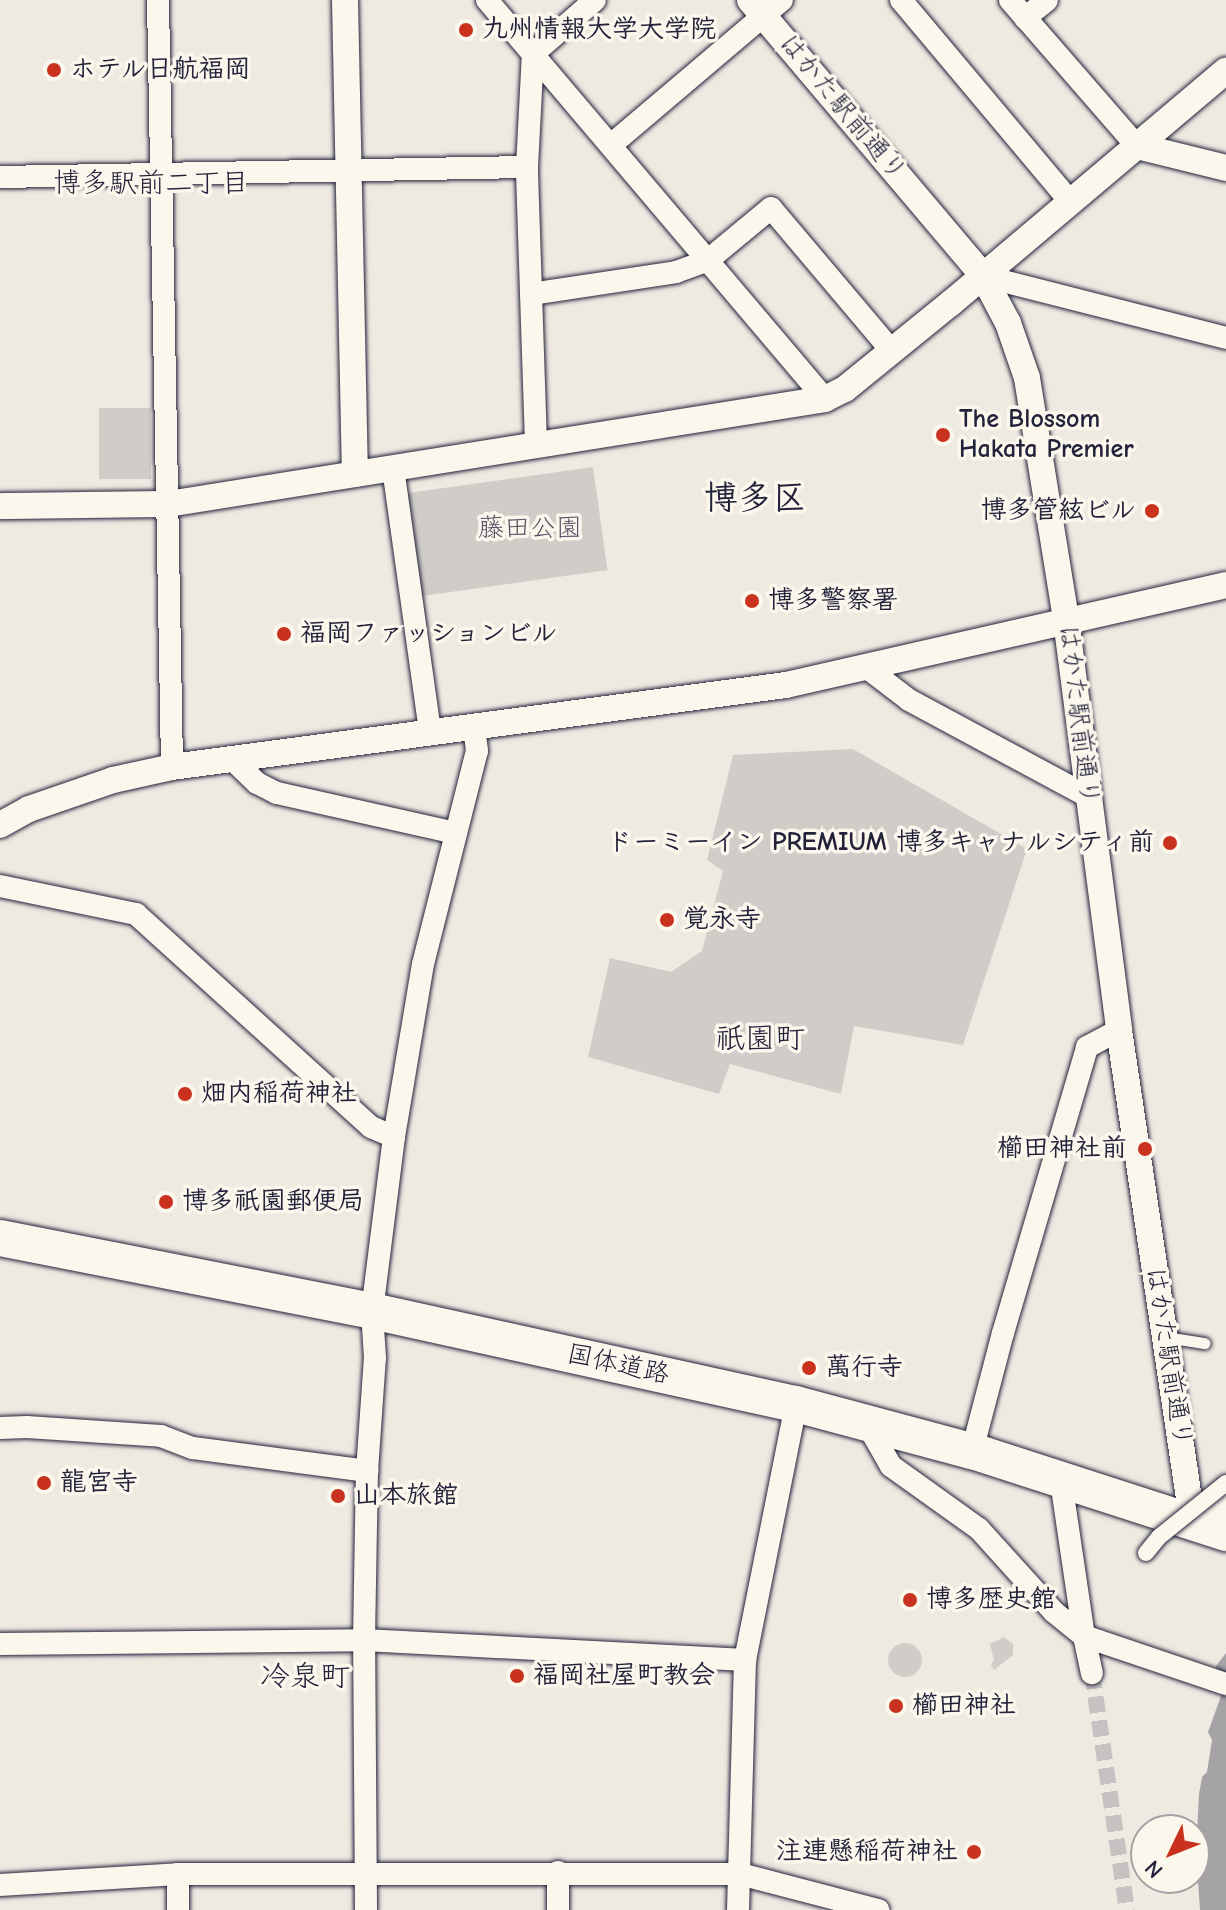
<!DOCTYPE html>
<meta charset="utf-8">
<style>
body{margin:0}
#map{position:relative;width:1226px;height:1910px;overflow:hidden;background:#eeeae2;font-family:"Comic Neue","Klee One",sans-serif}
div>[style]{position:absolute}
.green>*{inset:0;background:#d0cdc9;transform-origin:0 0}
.round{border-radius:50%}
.water>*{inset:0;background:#a6a3a7}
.pedestrian-tunnel>*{height:16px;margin-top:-8px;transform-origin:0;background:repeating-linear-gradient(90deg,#c5c2c1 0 16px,transparent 0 24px)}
.roads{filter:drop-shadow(0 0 2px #22223b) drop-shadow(0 0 2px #22223b)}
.service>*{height:11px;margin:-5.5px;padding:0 5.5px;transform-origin:5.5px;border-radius:5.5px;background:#fbf7ec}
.minor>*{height:22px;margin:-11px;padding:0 11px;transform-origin:11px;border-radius:11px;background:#fbf7ec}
.tertiary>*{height:26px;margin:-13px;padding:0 13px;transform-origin:13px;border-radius:13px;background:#fbf7ec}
.trunk>*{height:36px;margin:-18px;padding:0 18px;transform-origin:18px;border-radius:18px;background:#fbf7ec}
.bridges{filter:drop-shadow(0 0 2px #22223b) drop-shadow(0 0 2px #22223b)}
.pedestrian-bridge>*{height:16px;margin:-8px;padding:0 8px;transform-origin:8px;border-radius:8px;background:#fbf7ec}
.dots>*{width:22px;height:22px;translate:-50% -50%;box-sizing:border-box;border:4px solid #fbf7ec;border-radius:50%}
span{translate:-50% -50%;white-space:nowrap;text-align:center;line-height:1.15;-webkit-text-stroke:7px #fbf7ec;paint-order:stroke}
.poi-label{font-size:26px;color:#22223b;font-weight:700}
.left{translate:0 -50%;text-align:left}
.right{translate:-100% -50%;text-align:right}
.street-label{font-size:26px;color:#22223b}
.park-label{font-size:26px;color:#565566}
.neighbourhood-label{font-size:28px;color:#22223b}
.quarter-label{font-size:30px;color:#22223b}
.district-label{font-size:34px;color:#22223b;font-weight:700}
.north{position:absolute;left:1130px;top:1814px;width:80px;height:80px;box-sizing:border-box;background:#fbf7ec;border:2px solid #a4a2a5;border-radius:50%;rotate:227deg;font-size:22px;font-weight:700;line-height:32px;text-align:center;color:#22223b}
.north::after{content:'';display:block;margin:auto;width:28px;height:36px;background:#c8321e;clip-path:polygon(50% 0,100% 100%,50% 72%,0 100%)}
</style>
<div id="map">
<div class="green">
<i style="left:99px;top:408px;width:52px;height:71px"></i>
<i style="left:593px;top:467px;width:104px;height:187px;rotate:82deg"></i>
<i style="clip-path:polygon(853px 749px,1027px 849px,963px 1045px,854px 1026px,841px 1094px,730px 1064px,719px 1094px,588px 1057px,610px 958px,671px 972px,702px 951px,723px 871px,707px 860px,733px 755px)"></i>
<i style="clip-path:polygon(1004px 1637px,1013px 1644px,1013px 1655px,994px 1670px,991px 1665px,994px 1660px,990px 1644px)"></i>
<i class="round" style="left:888px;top:1643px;width:34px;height:34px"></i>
</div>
<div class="water">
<i style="clip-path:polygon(1226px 1653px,1226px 1910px,1200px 1910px,1196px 1854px,1199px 1794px,1202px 1777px,1207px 1772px,1212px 1740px,1208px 1732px,1221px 1696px,1216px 1666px)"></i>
</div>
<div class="pedestrian-tunnel">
<i style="left:1092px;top:1673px;width:240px;rotate:81.6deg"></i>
</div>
<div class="roads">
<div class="service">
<i style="left:1166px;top:1337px;width:39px;rotate:9deg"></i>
</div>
<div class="minor">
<i style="left:158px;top:0;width:767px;rotate:88.95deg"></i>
<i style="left:487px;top:0;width:523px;rotate:49.73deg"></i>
<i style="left:901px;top:0;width:261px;rotate:50deg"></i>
<i style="left:1010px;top:0;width:194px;rotate:49deg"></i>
<i style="left:1025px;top:18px;width:28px;rotate:-39deg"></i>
<i style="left:611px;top:145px;width:224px;rotate:-40.3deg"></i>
<i style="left:0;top:177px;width:527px;rotate:-1.09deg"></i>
<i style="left:983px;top:276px;width:251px;rotate:14.3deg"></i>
<i style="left:531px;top:294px;width:147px;rotate:-8.6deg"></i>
<i style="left:676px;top:272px;width:33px;rotate:-20deg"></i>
<i style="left:707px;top:261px;width:83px;rotate:-39.6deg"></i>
<i style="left:771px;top:208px;width:186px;rotate:49.8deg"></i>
<i style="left:536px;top:444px;width:277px;rotate:-91.9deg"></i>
<i style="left:527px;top:167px;width:113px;rotate:-87deg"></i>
<i style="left:533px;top:54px;width:82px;rotate:-41.1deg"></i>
<i style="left:393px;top:468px;width:265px;rotate:82deg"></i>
<i style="left:866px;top:667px;width:54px;rotate:37.5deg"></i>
<i style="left:909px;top:700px;width:204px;rotate:28.3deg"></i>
<i style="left:231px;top:758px;width:36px;rotate:44deg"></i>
<i style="left:257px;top:783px;width:22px;rotate:27deg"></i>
<i style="left:277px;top:793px;width:183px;rotate:12.6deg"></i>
<i style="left:0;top:886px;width:139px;rotate:11.6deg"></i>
<i style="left:136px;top:914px;width:317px;rotate:42.2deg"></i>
<i style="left:371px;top:1127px;width:25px;rotate:23deg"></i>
<i style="left:867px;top:1424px;width:48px;rotate:60.3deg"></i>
<i style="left:891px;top:1466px;width:108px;rotate:35.6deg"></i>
<i style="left:979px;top:1529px;width:112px;rotate:47.9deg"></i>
<i style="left:1054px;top:1612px;width:38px;rotate:39deg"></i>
<i style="left:1084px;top:1636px;width:38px;rotate:78deg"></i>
<i style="left:0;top:1428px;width:27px;rotate:-2deg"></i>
<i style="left:27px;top:1427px;width:134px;rotate:3.8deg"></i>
<i style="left:161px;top:1436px;width:34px;rotate:21deg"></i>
<i style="left:193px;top:1448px;width:176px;rotate:7.5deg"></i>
<i style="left:972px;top:1451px;width:122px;rotate:-75.3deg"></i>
<i style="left:1003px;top:1333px;width:298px;rotate:-73.6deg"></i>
<i style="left:1087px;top:1047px;width:36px;rotate:-28deg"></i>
<i style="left:1061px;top:1481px;width:157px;rotate:81.6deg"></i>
<i style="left:1084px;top:1636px;width:150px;rotate:18.7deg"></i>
<i style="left:0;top:1644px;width:364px;rotate:-0.6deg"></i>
<i style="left:364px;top:1640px;width:382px;rotate:3deg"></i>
<i style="left:178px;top:1874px;width:36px;rotate:90deg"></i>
<i style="left:0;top:1885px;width:178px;rotate:-3.5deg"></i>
<i style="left:178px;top:1874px;width:562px"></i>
<i style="left:740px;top:1874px;width:143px;rotate:14.6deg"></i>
<i style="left:366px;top:1910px;width:270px;rotate:-90.4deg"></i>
<i style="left:364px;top:1640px;width:169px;rotate:-89deg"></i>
<i style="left:367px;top:1471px;width:113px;rotate:-86deg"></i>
<i style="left:375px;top:1358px;width:47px;rotate:-93.7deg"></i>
<i style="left:372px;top:1311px;width:175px;rotate:-82.8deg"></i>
<i style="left:394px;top:1137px;width:175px;rotate:-80.5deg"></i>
<i style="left:423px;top:964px;width:220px;rotate:-75.8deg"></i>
<i style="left:477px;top:751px;width:26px;rotate:-97deg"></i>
<i style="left:558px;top:1910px;width:38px;rotate:-90deg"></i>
<i style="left:738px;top:1910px;width:250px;rotate:-88.4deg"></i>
<i style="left:745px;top:1660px;width:261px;rotate:-78.7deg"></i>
</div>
<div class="tertiary">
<i style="left:345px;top:0;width:474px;rotate:88.8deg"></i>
<i style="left:750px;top:0;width:361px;rotate:49.8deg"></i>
<i style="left:983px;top:276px;width:53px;rotate:62deg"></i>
<i style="left:1008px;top:323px;width:58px;rotate:70.9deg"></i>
<i style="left:1027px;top:378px;width:245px;rotate:80.8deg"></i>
<i style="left:1066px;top:620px;width:413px;rotate:82.6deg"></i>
<i style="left:1119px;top:1030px;width:495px;rotate:81.5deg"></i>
<i style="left:1192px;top:1520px;width:38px;rotate:-28deg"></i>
<i style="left:1137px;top:146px;width:92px;rotate:13.9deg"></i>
<i style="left:0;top:506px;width:168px;rotate:-0.7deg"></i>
<i style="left:168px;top:504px;width:665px;rotate:-9.08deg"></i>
<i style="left:825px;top:399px;width:22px;rotate:-27deg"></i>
<i style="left:845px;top:389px;width:136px;rotate:-39.1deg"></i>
<i style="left:951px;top:303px;width:360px;rotate:-40.2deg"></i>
<i style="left:0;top:825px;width:33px;rotate:-29deg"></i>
<i style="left:29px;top:809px;width:89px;rotate:-19deg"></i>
<i style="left:113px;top:780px;width:60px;rotate:-12.4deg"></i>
<i style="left:172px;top:767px;width:619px;rotate:-7.61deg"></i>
<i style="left:786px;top:685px;width:451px;rotate:-12.8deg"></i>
</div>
<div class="trunk">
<i style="left:0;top:1238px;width:379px;rotate:11.1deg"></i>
<i style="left:372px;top:1311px;width:434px;rotate:12.4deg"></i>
<i style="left:796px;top:1404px;width:182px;rotate:15deg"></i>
<i style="left:972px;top:1451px;width:267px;rotate:17.9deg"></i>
</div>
</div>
<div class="bridges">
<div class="pedestrian-bridge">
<i style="left:1146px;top:1553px;width:21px;rotate:-51deg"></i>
<i style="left:1159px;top:1537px;width:86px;rotate:-38.9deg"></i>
</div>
</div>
<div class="dots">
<i style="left:466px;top:30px;background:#c8321e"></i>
<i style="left:54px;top:70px;background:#c8321e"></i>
<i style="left:943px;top:435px;background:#c8321e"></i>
<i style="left:1152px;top:511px;background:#c8321e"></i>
<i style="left:752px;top:601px;background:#c8321e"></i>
<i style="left:284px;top:634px;background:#c8321e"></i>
<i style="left:1170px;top:843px;background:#c8321e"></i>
<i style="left:667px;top:920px;background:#c8321e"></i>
<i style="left:185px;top:1094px;background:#c8321e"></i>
<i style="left:1145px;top:1149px;background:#c8321e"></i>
<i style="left:166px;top:1202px;background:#c8321e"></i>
<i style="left:809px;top:1368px;background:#c8321e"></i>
<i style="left:44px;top:1483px;background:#c8321e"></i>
<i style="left:338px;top:1496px;background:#c8321e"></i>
<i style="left:910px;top:1600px;background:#c8321e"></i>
<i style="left:517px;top:1676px;background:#c8321e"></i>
<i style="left:896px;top:1706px;background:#c8321e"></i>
<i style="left:974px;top:1852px;background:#c8321e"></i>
</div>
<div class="poi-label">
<span class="left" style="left:482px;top:30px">九州情報大学大学院</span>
<span class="left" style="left:70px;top:70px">ホテル日航福岡</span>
<span class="left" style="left:959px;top:435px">The Blossom<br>Hakata Premier</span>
<span class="right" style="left:1136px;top:511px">博多管絃ビル</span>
<span class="left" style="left:768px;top:601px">博多警察署</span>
<span class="left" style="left:300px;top:634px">福岡ファッションビル</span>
<span class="right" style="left:1154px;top:843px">ドーミーイン PREMIUM 博多キャナルシティ前</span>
<span class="left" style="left:683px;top:920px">覚永寺</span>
<span class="left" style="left:201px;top:1094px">畑内稲荷神社</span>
<span class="right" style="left:1127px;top:1149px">櫛田神社前</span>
<span class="left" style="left:182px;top:1202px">博多祇園郵便局</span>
<span class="left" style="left:825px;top:1368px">萬行寺</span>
<span class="left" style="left:60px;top:1483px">龍宮寺</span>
<span class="left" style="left:354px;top:1496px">山本旅館</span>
<span class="left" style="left:926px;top:1600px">博多歴史館</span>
<span class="left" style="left:533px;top:1676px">福岡社屋町教会</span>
<span class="left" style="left:912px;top:1706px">櫛田神社</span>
<span class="right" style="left:958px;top:1852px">注連懸稲荷神社</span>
</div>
<div class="street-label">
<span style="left:842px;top:108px;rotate:50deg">はかた駅前通り</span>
<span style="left:1078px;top:715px;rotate:83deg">はかた駅前通り</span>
<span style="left:1168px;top:1357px;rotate:81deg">はかた駅前通り</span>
<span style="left:618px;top:1365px;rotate:12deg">国体道路</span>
</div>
<div class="park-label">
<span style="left:530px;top:529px">藤田公園</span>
</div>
<div class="neighbourhood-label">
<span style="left:151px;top:183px">博多駅前二丁目</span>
</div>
<div class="quarter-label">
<span style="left:760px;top:1039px">祇園町</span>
<span style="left:305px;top:1677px">冷泉町</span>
</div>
<div class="district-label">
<span style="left:755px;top:499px">博多区</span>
</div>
<div class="north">N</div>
</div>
